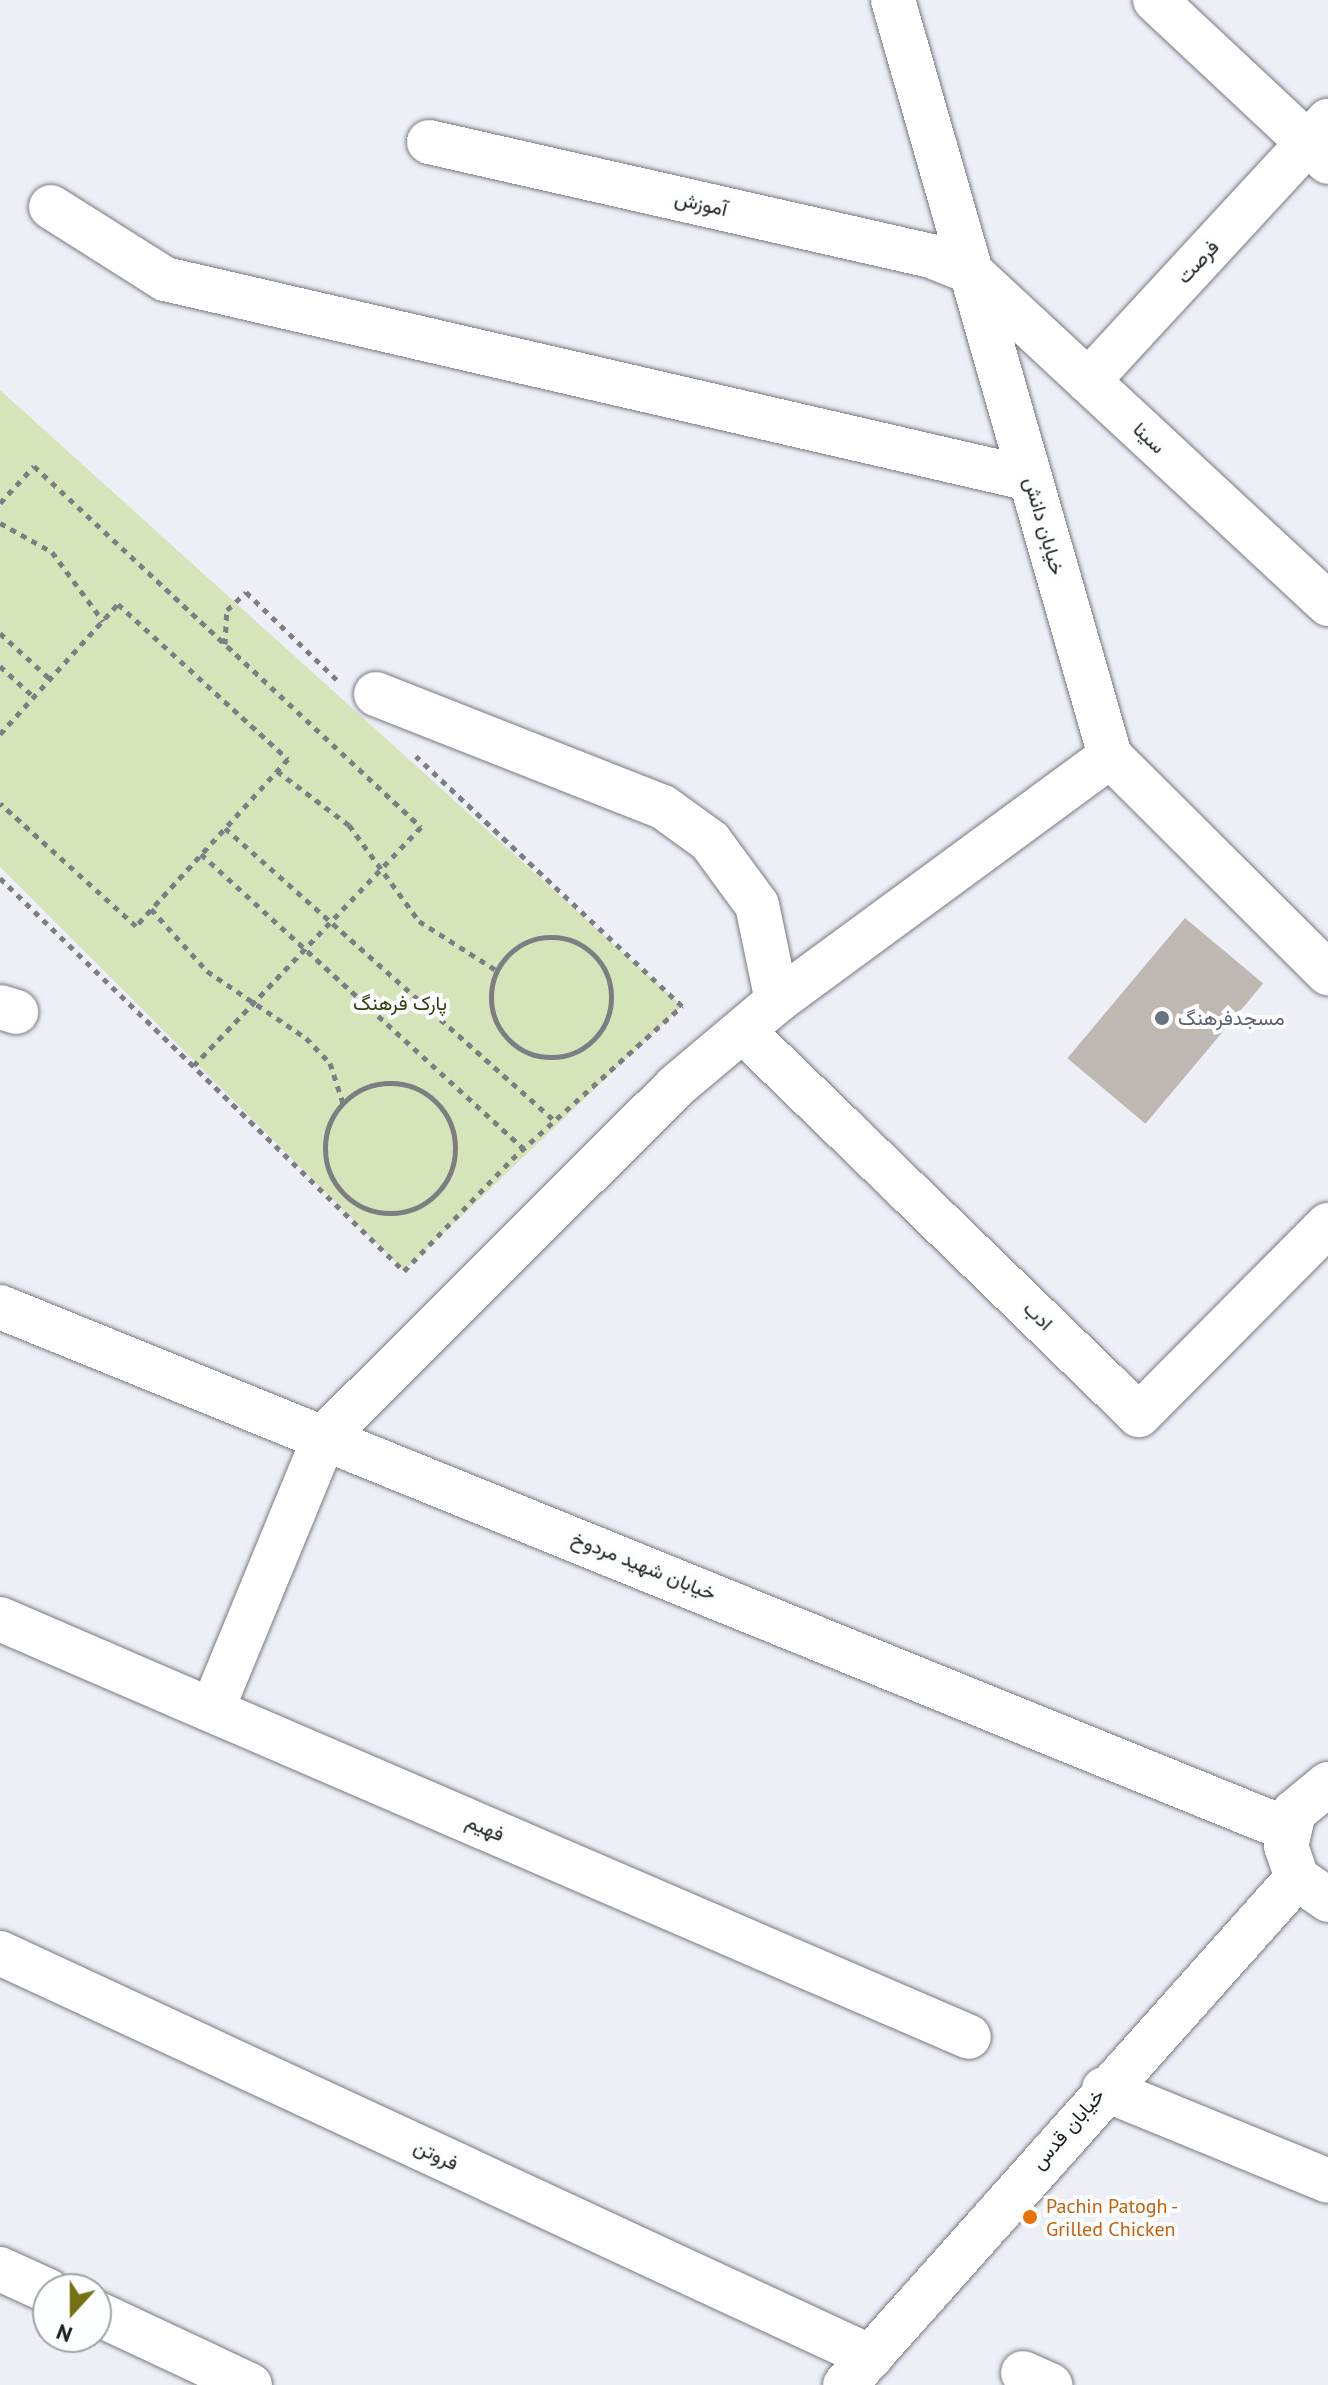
<!DOCTYPE html>
<meta charset="utf-8">
<style>
body{margin:0}
#map{position:relative;width:1328px;height:2385px;overflow:hidden;background:#edeff7;font-family:"PT Sans",Vazirmatn,sans-serif}
div>[style]{position:absolute}
.green>*{inset:0;background:#d6e5b9}
.building>*{inset:0;background:#beb7b2;transform-origin:0 0}
.path>*{height:5px;margin-top:-2.5px;transform-origin:0;background:repeating-linear-gradient(90deg,#7c7e83 0 6px,transparent 0 12px)}
.path>.ring{margin:-2.5px;padding:0;box-sizing:content-box;background:none;border:5px solid #7c7e83;border-radius:50%}
.roads{filter:drop-shadow(0 0 2px #787980) drop-shadow(0 0 2px #787980)}
.minor>*{height:44px;margin:-22px;padding:0 22px;transform-origin:22px;border-radius:22px;background:#fff}
.tertiary>*{height:44px;margin:-22px;padding:0 22px;transform-origin:22px;border-radius:22px;background:#fff}
.secondary>*{height:44px;margin:-22px;padding:0 22px;transform-origin:22px;border-radius:22px;background:#fff}
.dots>*{width:22px;height:22px;translate:-50% -50%;box-sizing:border-box;border:4px solid #fcfdfe;border-radius:50%}
span{translate:-50% -50%;white-space:nowrap;text-align:center;line-height:1.15;-webkit-text-stroke:8px #fcfdfe;paint-order:stroke}
.street-label{font-size:20px;color:#1b1c1f}
.park-label{font-size:20px;color:#333f0e}
.worship-label{font-size:20px;color:#5b616d}
.left{translate:0 -50%;text-align:left}
.food-label{font-size:20px;color:#c56008}
.north{position:absolute;left:32px;top:2273px;width:80px;height:80px;box-sizing:border-box;background:#fcfdfe;border:2px solid #a2a3a5;border-radius:50%;rotate:201deg;font-size:22px;font-weight:700;line-height:32px;text-align:center;color:#1b1c1f}
.north::after{content:'';display:block;margin:auto;width:28px;height:36px;background:#757011;clip-path:polygon(50% 0,100% 100%,50% 72%,0 100%)}
</style>
<div id="map">
<div class="green">
<i style="clip-path:polygon(0 390px,682px 1006px,404px 1271px,0 867px)"></i>
</div>
<div class="building">
<i style="left:1185px;top:918px;width:102px;height:183px;rotate:40deg"></i>
</div>
<div class="path">
<i style="left:0;top:503px;width:50px;rotate:-47.4deg"></i>
<i style="left:34px;top:466px;width:529px;rotate:43.01deg"></i>
<i style="left:421px;top:827px;width:329px;rotate:133.6deg"></i>
<i style="left:0;top:523px;width:60px;rotate:29.1deg"></i>
<i style="left:52px;top:552px;width:86px;rotate:53.5deg"></i>
<i style="left:0;top:633px;width:68px;rotate:42.6deg"></i>
<i style="left:225px;top:644px;width:34px;rotate:-87deg"></i>
<i style="left:227px;top:610px;width:26px;rotate:-43deg"></i>
<i style="left:246px;top:592px;width:127px;rotate:44deg"></i>
<i style="left:0;top:666px;width:46px;rotate:42.4deg"></i>
<i style="left:0;top:734px;width:176px;rotate:-47.8deg"></i>
<i style="left:118px;top:604px;width:230px;rotate:42.4deg"></i>
<i style="left:288px;top:759px;width:226px;rotate:132.3deg"></i>
<i style="left:136px;top:926px;width:183px;rotate:-137.9deg"></i>
<i style="left:277px;top:771px;width:90px;rotate:36.9deg"></i>
<i style="left:349px;top:825px;width:119px;rotate:53.9deg"></i>
<i style="left:419px;top:921px;width:91px;rotate:32.5deg"></i>
<i style="left:225px;top:828px;width:441px;rotate:41.6deg"></i>
<i style="left:201px;top:854px;width:437px;rotate:42.4deg"></i>
<i style="left:0;top:878px;width:564px;rotate:44.21deg"></i>
<i style="left:404px;top:1271px;width:156px;rotate:-46deg"></i>
<i style="left:512px;top:1159px;width:229px;rotate:-42deg"></i>
<i style="left:682px;top:1006px;width:365px;rotate:-136.8deg"></i>
<i style="left:151px;top:909px;width:84px;rotate:47.9deg"></i>
<i style="left:207px;top:971px;width:120px;rotate:34.1deg"></i>
<i style="left:306px;top:1038px;width:35px;rotate:46deg"></i>
<i style="left:330px;top:1063px;width:42px;rotate:72deg"></i>
<i class="ring" style="left:491px;top:937px;width:115px;height:115px"></i>
<i class="ring" style="left:325px;top:1083px;width:125px;height:125px"></i>
</div>
<div class="roads">
<div class="minor">
<i style="left:893px;top:0;width:787px;rotate:73.98deg"></i>
<i style="left:1110px;top:756px;width:308px;rotate:44.9deg"></i>
<i style="left:1155px;top:0;width:237px;rotate:43.1deg"></i>
<i style="left:429px;top:142px;width:515px;rotate:12.79deg"></i>
<i style="left:931px;top:256px;width:43px;rotate:21.8deg"></i>
<i style="left:971px;top:272px;width:488px;rotate:42.9deg"></i>
<i style="left:51px;top:207px;width:135px;rotate:32.3deg"></i>
<i style="left:165px;top:279px;width:888px;rotate:13.02deg"></i>
<i style="left:1088px;top:381px;width:354px;rotate:-47.3deg"></i>
<i style="left:376px;top:694px;width:308px;rotate:21.5deg"></i>
<i style="left:663px;top:807px;width:58px;rotate:35.9deg"></i>
<i style="left:710px;top:841px;width:79px;rotate:53.7deg"></i>
<i style="left:757px;top:905px;width:98px;rotate:78.2deg"></i>
<i style="left:0;top:1007px;width:17px;rotate:17deg"></i>
<i style="left:744px;top:1032px;width:550px;rotate:44.12deg"></i>
<i style="left:1139px;top:1415px;width:268px;rotate:-45.2deg"></i>
<i style="left:0;top:1619px;width:1055px;rotate:23.33deg"></i>
<i style="left:212px;top:1710px;width:296px;rotate:-67.6deg"></i>
<i style="left:325px;top:1436px;width:494px;rotate:-44.9deg"></i>
<i style="left:675px;top:1087px;width:133px;rotate:-40.1deg"></i>
<i style="left:777px;top:1001px;width:413px;rotate:-36.3deg"></i>
<i style="left:0;top:1953px;width:960px;rotate:24.88deg"></i>
<i style="left:1104px;top:2089px;width:242px;rotate:22.3deg"></i>
<i style="left:0;top:2269px;width:53px;rotate:24.6deg"></i>
<i style="left:96px;top:2313px;width:170px;rotate:25.1deg"></i>
<i style="left:1023px;top:2373px;width:30px;rotate:24deg"></i>
</div>
<div class="tertiary">
<i style="left:0;top:1307px;width:1389px;rotate:22.08deg"></i>
<i style="left:1328px;top:1784px;width:44px;rotate:140.5deg"></i>
<i style="left:1294px;top:1812px;width:35px;rotate:103deg"></i>
<i style="left:1286px;top:1846px;width:34px;rotate:71deg"></i>
<i style="left:1297px;top:1878px;width:38px;rotate:35deg"></i>
</div>
<div class="secondary">
<i style="left:845px;top:2385px;width:679px;rotate:-48.28deg"></i>
</div>
</div>
<div class="dots">
<i style="left:1162px;top:1018px;background:#6b7280"></i>
<i style="left:1030px;top:2217px;background:#e8710a"></i>
</div>
<div class="street-label">
<span style="left:701px;top:204px;rotate:13deg">آموزش</span>
<span style="left:1198px;top:262px;rotate:-47deg">فرصت</span>
<span style="left:1149px;top:438px;rotate:43deg">سینا</span>
<span style="left:1044px;top:526px;rotate:74deg">خیابان دانش</span>
<span style="left:1038px;top:1316px;rotate:44deg">ادب</span>
<span style="left:644px;top:1566px;rotate:22deg">خیابان شهید مردوخ</span>
<span style="left:485px;top:1828px;rotate:23deg">فهیم</span>
<span style="left:1068px;top:2129px;rotate:-49deg">خیابان قدس</span>
<span style="left:436px;top:2155px;rotate:25deg">فروتن</span>
</div>
<div class="park-label">
<span style="left:400px;top:1003px">پارک فرهنگ</span>
</div>
<div class="worship-label">
<span class="left" style="left:1178px;top:1018px">مسجدفرهنگ</span>
</div>
<div class="food-label">
<span class="left" style="left:1046px;top:2218px">Pachin Patogh -<br>Grilled Chicken</span>
</div>
<div class="north">N</div>
</div>
